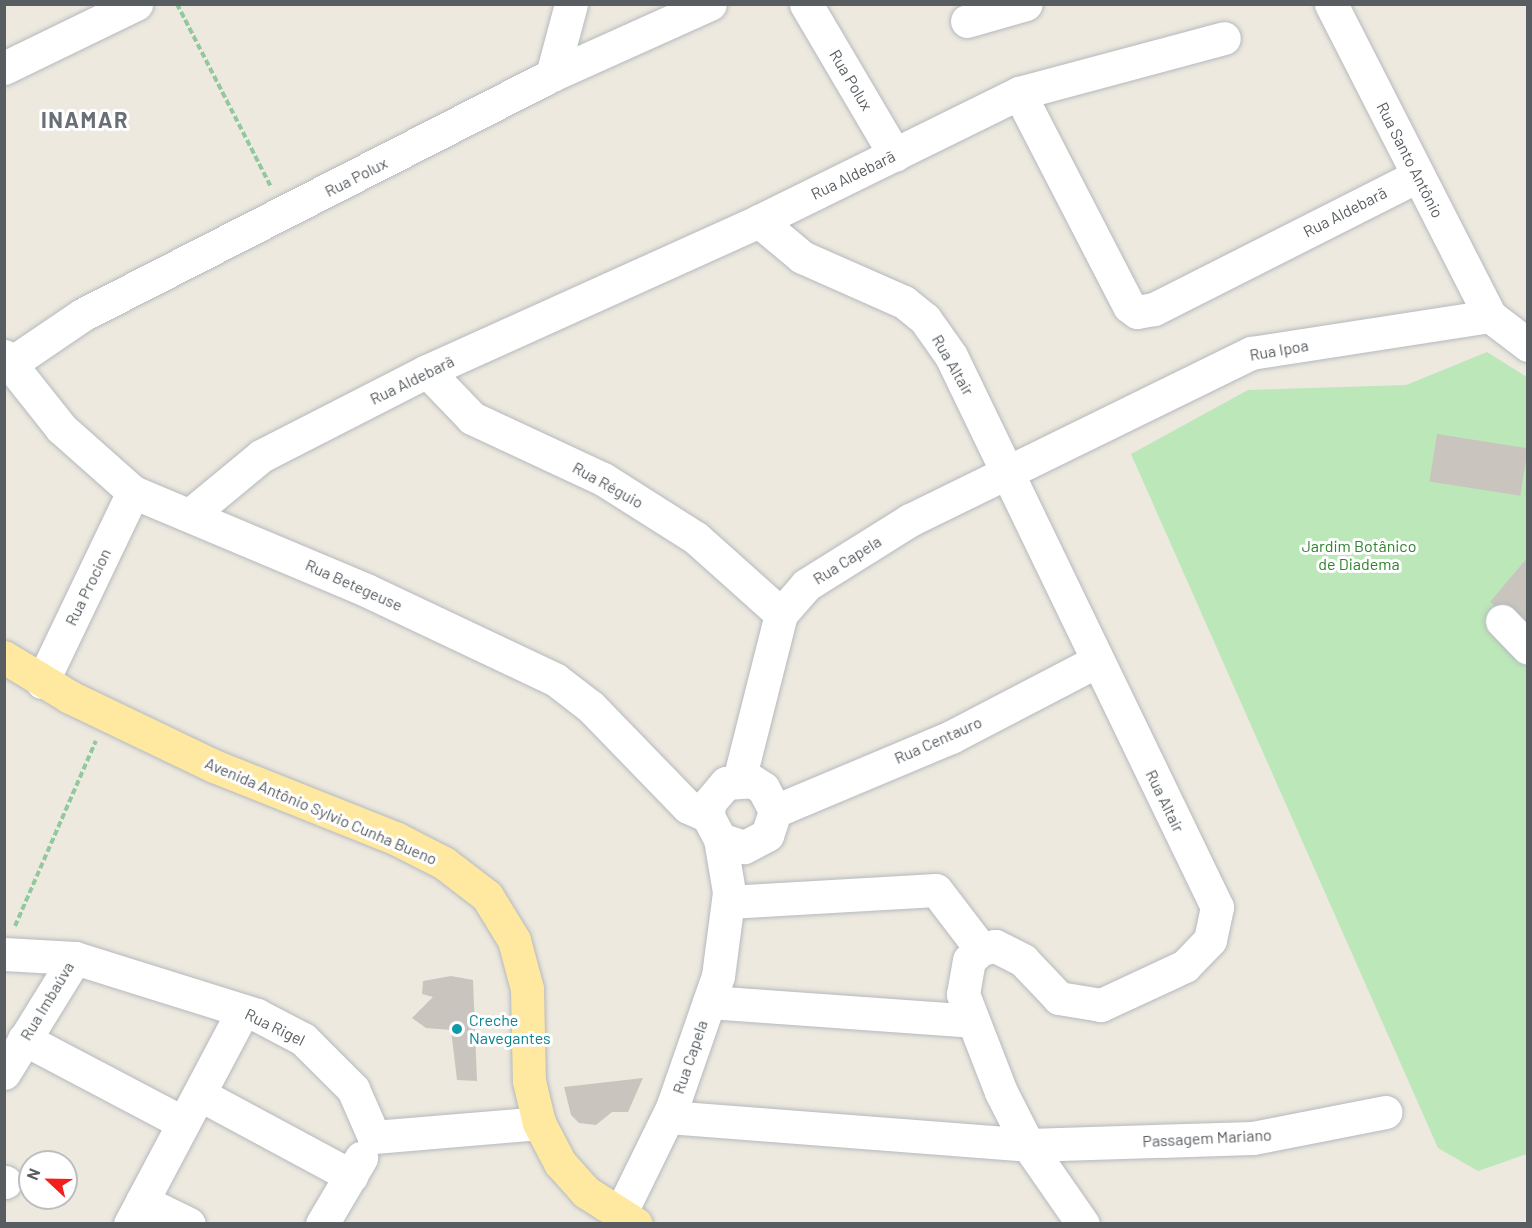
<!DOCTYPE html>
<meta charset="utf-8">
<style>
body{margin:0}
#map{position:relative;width:1532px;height:1228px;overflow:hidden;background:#ede9df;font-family:Barlow,sans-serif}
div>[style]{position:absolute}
.green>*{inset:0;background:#bce7b9}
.building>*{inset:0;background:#c9c5be;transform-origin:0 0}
.path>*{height:4px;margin-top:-2px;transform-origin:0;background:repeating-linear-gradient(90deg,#92c89d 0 6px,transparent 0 9px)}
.roads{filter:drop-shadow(0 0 2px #b5b9bd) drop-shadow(0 0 2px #b5b9bd)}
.minor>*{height:33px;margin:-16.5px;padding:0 16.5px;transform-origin:16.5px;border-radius:16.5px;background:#fff}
.major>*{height:33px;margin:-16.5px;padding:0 16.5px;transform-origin:16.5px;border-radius:16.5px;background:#ffe9a1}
.dots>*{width:16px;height:16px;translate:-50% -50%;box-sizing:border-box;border:3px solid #fff;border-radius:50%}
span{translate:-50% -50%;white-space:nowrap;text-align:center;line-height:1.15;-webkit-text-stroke:6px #fff;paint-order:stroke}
.street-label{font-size:16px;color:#585d61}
.park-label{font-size:16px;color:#30832e}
.culture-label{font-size:16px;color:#0d838f}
.left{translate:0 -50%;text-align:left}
.district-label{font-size:22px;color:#696f74;font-weight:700;letter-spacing:1.5px}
.frame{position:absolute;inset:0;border:6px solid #585d61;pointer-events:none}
.north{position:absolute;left:18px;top:1150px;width:60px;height:60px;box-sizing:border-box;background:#fff;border:2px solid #bcbec0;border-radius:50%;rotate:292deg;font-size:16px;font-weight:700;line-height:24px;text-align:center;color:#585d61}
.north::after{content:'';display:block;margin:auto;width:21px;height:27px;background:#f41e1d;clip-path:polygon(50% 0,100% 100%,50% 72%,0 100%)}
</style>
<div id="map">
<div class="green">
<i style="clip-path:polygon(1487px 352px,1527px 377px,1527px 1154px,1478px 1171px,1438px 1148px,1131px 454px,1248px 390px,1406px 385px)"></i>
</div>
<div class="building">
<i style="left:1437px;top:434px;width:92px;height:48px;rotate:9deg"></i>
<i style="clip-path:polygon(1528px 557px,1528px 633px,1490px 602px)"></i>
<i style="clip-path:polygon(451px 976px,473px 980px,477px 1081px,457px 1080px,451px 1030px,426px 1028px,412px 1018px,433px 997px,422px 994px,423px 981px)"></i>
<i style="clip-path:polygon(643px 1078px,628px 1112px,612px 1112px,596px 1125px,579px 1123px,571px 1115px,564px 1087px)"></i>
</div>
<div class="path">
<i style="left:177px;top:4px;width:206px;rotate:62.8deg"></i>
<i style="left:15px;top:926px;width:202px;rotate:-66.4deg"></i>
</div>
<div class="roads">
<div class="minor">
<i style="left:806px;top:4px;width:175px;rotate:59.5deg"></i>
<i style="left:1331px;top:4px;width:350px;rotate:63deg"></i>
<i style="left:967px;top:21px;width:61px;rotate:-16.1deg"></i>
<i style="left:4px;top:68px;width:147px;rotate:-25.9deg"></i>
<i style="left:552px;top:75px;width:73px;rotate:-75deg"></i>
<i style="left:1019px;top:93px;width:212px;rotate:-15deg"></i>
<i style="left:759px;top:221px;width:56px;rotate:39.9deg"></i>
<i style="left:802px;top:257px;width:111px;rotate:23.8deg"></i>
<i style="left:904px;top:302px;width:27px;rotate:39deg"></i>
<i style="left:925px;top:319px;width:45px;rotate:54.9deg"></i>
<i style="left:951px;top:356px;width:612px;rotate:64.23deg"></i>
<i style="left:1217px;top:907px;width:34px;rotate:102deg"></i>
<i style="left:1210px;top:940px;width:36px;rotate:134deg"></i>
<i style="left:1185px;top:966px;width:93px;rotate:155.1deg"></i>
<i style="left:1101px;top:1005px;width:43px;rotate:-170.5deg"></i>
<i style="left:1059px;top:998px;width:52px;rotate:-133.5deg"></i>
<i style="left:1023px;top:960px;width:31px;rotate:-153deg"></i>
<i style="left:995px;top:946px;width:14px;rotate:168deg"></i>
<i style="left:981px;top:949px;width:16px;rotate:137deg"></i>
<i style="left:969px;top:960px;width:35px;rotate:100deg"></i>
<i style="left:963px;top:994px;width:105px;rotate:68.8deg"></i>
<i style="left:1001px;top:1092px;width:59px;rotate:63deg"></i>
<i style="left:1028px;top:1145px;width:96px;rotate:55.2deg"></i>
<i style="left:4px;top:356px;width:92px;rotate:51.6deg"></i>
<i style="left:61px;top:428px;width:96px;rotate:41.6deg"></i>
<i style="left:133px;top:492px;width:253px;rotate:22.8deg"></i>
<i style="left:366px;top:590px;width:210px;rotate:25.3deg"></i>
<i style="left:556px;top:680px;width:44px;rotate:37.6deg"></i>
<i style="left:591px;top:707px;width:139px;rotate:45.9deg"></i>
<i style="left:688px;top:807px;width:22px;rotate:24deg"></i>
<i style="left:10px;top:364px;width:87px;rotate:-34.2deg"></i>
<i style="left:82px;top:315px;width:528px;rotate:-27.05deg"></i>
<i style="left:552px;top:75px;width:173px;rotate:-24.2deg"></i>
<i style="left:427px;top:371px;width:65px;rotate:46.2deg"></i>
<i style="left:472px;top:418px;width:145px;rotate:25deg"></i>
<i style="left:603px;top:479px;width:110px;rotate:32.4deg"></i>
<i style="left:696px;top:538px;width:114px;rotate:41.8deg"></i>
<i style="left:191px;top:514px;width:91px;rotate:-39.6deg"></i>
<i style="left:261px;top:456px;width:186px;rotate:-27.1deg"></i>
<i style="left:427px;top:371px;width:364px;rotate:-24.3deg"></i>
<i style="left:759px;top:221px;width:290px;rotate:-26.2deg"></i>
<i style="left:1019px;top:93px;width:240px;rotate:62.7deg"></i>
<i style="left:1129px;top:306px;width:10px;rotate:37deg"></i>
<i style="left:1137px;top:312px;width:17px;rotate:-10deg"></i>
<i style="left:1154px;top:309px;width:295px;rotate:-26.8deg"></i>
<i style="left:1502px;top:621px;width:37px;rotate:46deg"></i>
<i style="left:42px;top:682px;width:211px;rotate:-64.4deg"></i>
<i style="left:739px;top:780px;width:171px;rotate:-75.8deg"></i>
<i style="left:781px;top:614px;width:38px;rotate:-49deg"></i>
<i style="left:806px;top:585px;width:123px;rotate:-32deg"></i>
<i style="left:910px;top:520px;width:380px;rotate:-26.1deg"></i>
<i style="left:1251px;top:353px;width:242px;rotate:-8.8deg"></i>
<i style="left:1490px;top:316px;width:48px;rotate:37.3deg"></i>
<i style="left:775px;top:811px;width:191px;rotate:-22.8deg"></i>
<i style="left:951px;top:737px;width:165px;rotate:-27.5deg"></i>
<i style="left:728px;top:902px;width:208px;rotate:-3.3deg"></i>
<i style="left:936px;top:890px;width:74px;rotate:52.7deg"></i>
<i style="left:4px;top:954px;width:71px;rotate:3.2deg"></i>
<i style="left:75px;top:958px;width:135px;rotate:121.7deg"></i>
<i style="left:75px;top:958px;width:191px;rotate:17.4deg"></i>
<i style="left:257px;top:1015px;width:52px;rotate:27.6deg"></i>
<i style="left:303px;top:1039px;width:71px;rotate:45deg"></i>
<i style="left:353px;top:1089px;width:52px;rotate:66.4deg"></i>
<i style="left:374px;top:1137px;width:166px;rotate:-4.8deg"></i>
<i style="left:709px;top:1002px;width:263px;rotate:4.1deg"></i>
<i style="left:24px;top:1039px;width:180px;rotate:27.8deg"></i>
<i style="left:199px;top:1094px;width:173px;rotate:28.3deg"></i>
<i style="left:668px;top:1117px;width:361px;rotate:4.4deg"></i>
<i style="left:1028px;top:1145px;width:225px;rotate:-1.8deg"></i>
<i style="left:1253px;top:1138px;width:135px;rotate:-11.1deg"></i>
<i style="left:4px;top:1182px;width:1px"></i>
<i style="left:142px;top:1201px;width:52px;rotate:26.1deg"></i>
<i style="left:621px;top:1212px;width:116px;rotate:-63.9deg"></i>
<i style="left:672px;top:1108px;width:140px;rotate:-70.8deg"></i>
<i style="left:718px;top:976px;width:85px;rotate:-82.5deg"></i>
<i style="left:729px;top:892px;width:54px;rotate:-99.6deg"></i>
<i style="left:720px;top:839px;width:26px;rotate:-118deg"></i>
<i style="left:708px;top:816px;width:13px;rotate:-86deg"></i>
<i style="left:709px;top:803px;width:26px;rotate:-50deg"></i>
<i style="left:726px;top:783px;width:26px;rotate:-4deg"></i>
<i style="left:752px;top:781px;width:13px;rotate:32deg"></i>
<i style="left:763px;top:788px;width:26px;rotate:62deg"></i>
<i style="left:775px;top:811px;width:25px;rotate:108deg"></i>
<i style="left:767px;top:835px;width:26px;rotate:152deg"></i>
<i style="left:744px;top:847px;width:25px;rotate:-162deg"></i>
<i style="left:130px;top:1224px;width:241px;rotate:-62.1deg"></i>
<i style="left:322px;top:1224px;width:77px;rotate:-59.4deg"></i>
</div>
<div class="major">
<i style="left:4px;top:657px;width:77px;rotate:31.2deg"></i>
<i style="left:70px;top:697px;width:160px;rotate:25.6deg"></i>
<i style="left:214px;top:766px;width:197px;rotate:21.7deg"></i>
<i style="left:397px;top:839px;width:53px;rotate:27.1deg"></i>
<i style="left:444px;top:863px;width:54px;rotate:37.5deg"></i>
<i style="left:487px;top:896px;width:52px;rotate:58.5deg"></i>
<i style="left:514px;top:940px;width:51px;rotate:75.1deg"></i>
<i style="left:527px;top:989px;width:92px;rotate:88.8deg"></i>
<i style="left:529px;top:1081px;width:43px;rotate:76.6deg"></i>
<i style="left:539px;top:1123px;width:45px;rotate:62.3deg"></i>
<i style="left:560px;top:1163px;width:39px;rotate:48deg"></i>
<i style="left:586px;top:1192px;width:59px;rotate:32.6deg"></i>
</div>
</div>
<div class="dots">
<i style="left:457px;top:1029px;background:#0f9aa8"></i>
</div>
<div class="street-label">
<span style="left:851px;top:80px;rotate:59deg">Rua Polux</span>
<span style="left:1410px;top:160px;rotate:63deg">Rua Santo Antônio</span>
<span style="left:853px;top:175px;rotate:-26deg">Rua Aldebarã</span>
<span style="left:356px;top:177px;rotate:-27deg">Rua Polux</span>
<span style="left:1345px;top:212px;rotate:-27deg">Rua Aldebarã</span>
<span style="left:1279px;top:350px;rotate:-10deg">Rua Ipoa</span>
<span style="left:953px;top:365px;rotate:60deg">Rua Altair</span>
<span style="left:412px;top:380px;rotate:-26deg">Rua Aldebarã</span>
<span style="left:608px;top:485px;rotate:29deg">Rua Réguio</span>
<span style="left:847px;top:560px;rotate:-32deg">Rua Capela</span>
<span style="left:354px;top:585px;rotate:24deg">Rua Betegeuse</span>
<span style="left:88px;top:587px;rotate:-64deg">Rua Procion</span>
<span style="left:938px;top:740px;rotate:-24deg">Rua Centauro</span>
<span style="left:1165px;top:801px;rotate:64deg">Rua Altair</span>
<span style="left:321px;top:811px;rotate:23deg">Avenida Antônio Sylvio Cunha Bueno</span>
<span style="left:47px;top:1001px;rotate:-59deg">Rua Imbaúva</span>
<span style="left:275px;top:1027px;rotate:26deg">Rua Rigel</span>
<span style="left:690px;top:1057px;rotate:-71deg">Rua Capela</span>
<span style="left:1207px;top:1138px;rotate:-3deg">Passagem Mariano</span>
</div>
<div class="park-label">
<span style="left:1359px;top:555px">Jardim Botânico<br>de Diadema</span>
</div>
<div class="culture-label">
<span class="left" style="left:469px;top:1029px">Creche<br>Navegantes</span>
</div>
<div class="district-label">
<span style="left:85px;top:120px">INAMAR</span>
</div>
<div class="frame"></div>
<div class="north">N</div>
</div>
